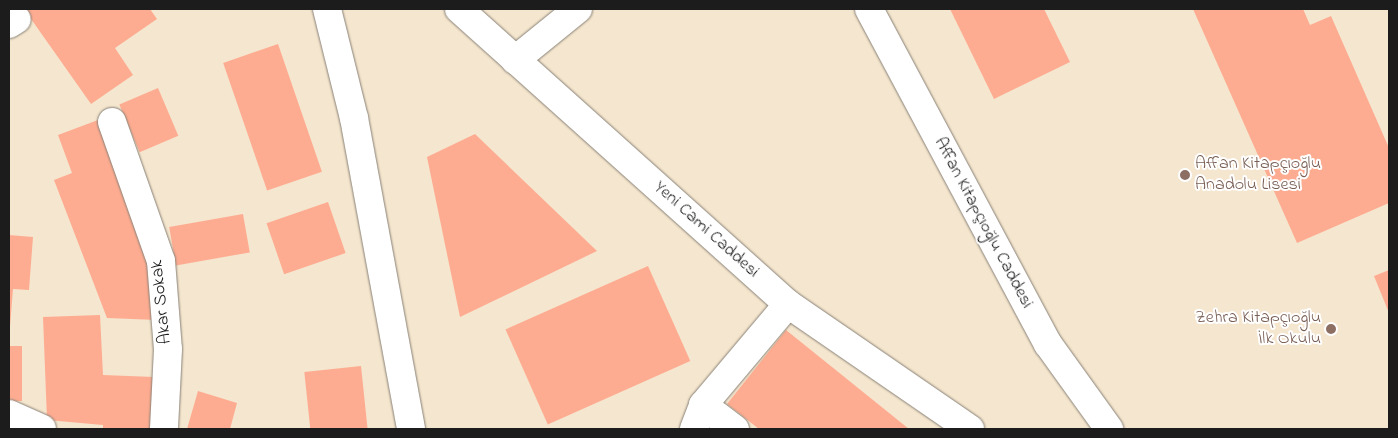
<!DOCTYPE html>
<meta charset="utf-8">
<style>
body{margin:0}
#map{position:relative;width:1398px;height:438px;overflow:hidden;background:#f5e6cf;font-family:"Indie Flower",sans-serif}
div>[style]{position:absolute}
.building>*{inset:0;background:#feac91;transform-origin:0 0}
.roads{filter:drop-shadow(0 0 1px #888176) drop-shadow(0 0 1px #888176)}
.minor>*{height:28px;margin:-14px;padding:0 14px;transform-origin:14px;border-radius:14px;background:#fff}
.tertiary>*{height:28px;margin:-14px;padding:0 14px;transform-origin:14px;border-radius:14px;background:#fff}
.dots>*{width:14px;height:14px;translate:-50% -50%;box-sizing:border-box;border:2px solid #fff;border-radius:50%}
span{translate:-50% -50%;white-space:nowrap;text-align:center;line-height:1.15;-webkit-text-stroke:4px #fff;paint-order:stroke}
.education-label{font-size:18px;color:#785e54}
.left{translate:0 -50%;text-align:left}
.right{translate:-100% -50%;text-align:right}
.street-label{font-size:18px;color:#1c1c1c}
.frame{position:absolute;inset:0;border:10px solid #1c1c1c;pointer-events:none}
</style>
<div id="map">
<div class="building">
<i style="clip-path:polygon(24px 9px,150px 9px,157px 19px,115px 48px,133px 75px,91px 104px)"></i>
<i style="clip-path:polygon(950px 9px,1044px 9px,1070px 62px,994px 99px)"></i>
<i style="clip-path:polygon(1193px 9px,1303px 9px,1310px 25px,1331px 16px,1389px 148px,1389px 203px,1297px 243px)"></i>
<i style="left:278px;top:44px;width:135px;height:58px;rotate:71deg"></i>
<i style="left:158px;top:88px;width:52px;height:42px;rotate:67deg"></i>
<i style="clip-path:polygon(98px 120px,147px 248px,157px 320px,107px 318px,54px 180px,72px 173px,58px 135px)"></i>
<i style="clip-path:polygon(475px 134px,597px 251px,460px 317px,427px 157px)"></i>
<i style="left:328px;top:202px;width:54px;height:65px;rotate:71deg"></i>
<i style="left:243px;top:214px;width:39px;height:75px;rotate:80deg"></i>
<i style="clip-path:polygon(9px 235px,33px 237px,29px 290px,13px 289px,10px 327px)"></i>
<i style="left:648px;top:266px;width:104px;height:156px;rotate:66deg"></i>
<i style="clip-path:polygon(1389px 270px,1389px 313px,1374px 276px)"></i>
<i style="clip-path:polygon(100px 315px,103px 375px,154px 377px,153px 429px,103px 429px,103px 425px,47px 420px,43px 317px)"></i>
<i style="clip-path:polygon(786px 330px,832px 367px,909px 429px,759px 429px,727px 404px)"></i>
<i style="left:9px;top:346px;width:13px;height:55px"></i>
<i style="left:361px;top:366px;width:63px;height:57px;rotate:84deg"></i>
<i style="clip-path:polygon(198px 391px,237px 403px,230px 429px,187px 429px)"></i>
</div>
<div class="roads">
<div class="minor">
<i style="left:9px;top:24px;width:9px;rotate:-32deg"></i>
<i style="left:515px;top:60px;width:81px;rotate:-39deg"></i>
<i style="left:112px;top:122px;width:147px;rotate:70.6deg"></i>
<i style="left:161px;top:261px;width:88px;rotate:85.5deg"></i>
<i style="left:168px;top:349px;width:80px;rotate:92.9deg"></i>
<i style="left:703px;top:405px;width:40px;rotate:37deg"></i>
<i style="left:9px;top:414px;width:36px;rotate:24deg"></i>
<i style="left:694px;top:429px;width:26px;rotate:-69deg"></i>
<i style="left:703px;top:405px;width:132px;rotate:-49.9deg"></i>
</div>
<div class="tertiary">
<i style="left:327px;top:9px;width:112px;rotate:76.1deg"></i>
<i style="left:354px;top:118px;width:316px;rotate:79.6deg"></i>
<i style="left:459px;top:9px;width:442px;rotate:41.9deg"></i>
<i style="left:788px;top:304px;width:221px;rotate:34.5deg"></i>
<i style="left:869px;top:9px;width:380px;rotate:61.9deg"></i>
<i style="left:1048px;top:344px;width:105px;rotate:54.3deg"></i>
</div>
</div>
<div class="dots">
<i style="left:1185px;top:175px;background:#8d6e63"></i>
<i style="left:1331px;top:329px;background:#8d6e63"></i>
</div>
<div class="education-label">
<span class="left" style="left:1195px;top:175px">Affan Kitapçıoğlu<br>Anadolu Lisesi</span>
<span class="right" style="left:1321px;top:329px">Zehra Kitapçıoğlu<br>İlk Okulu</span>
</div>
<div class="street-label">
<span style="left:983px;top:223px;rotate:62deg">Affan Kitapçıoğlu Caddesi</span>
<span style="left:706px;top:230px;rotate:42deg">Yeni Cami Caddesi</span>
<span style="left:162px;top:302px;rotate:-96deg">Akar Sokak</span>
</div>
<div class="frame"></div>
</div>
